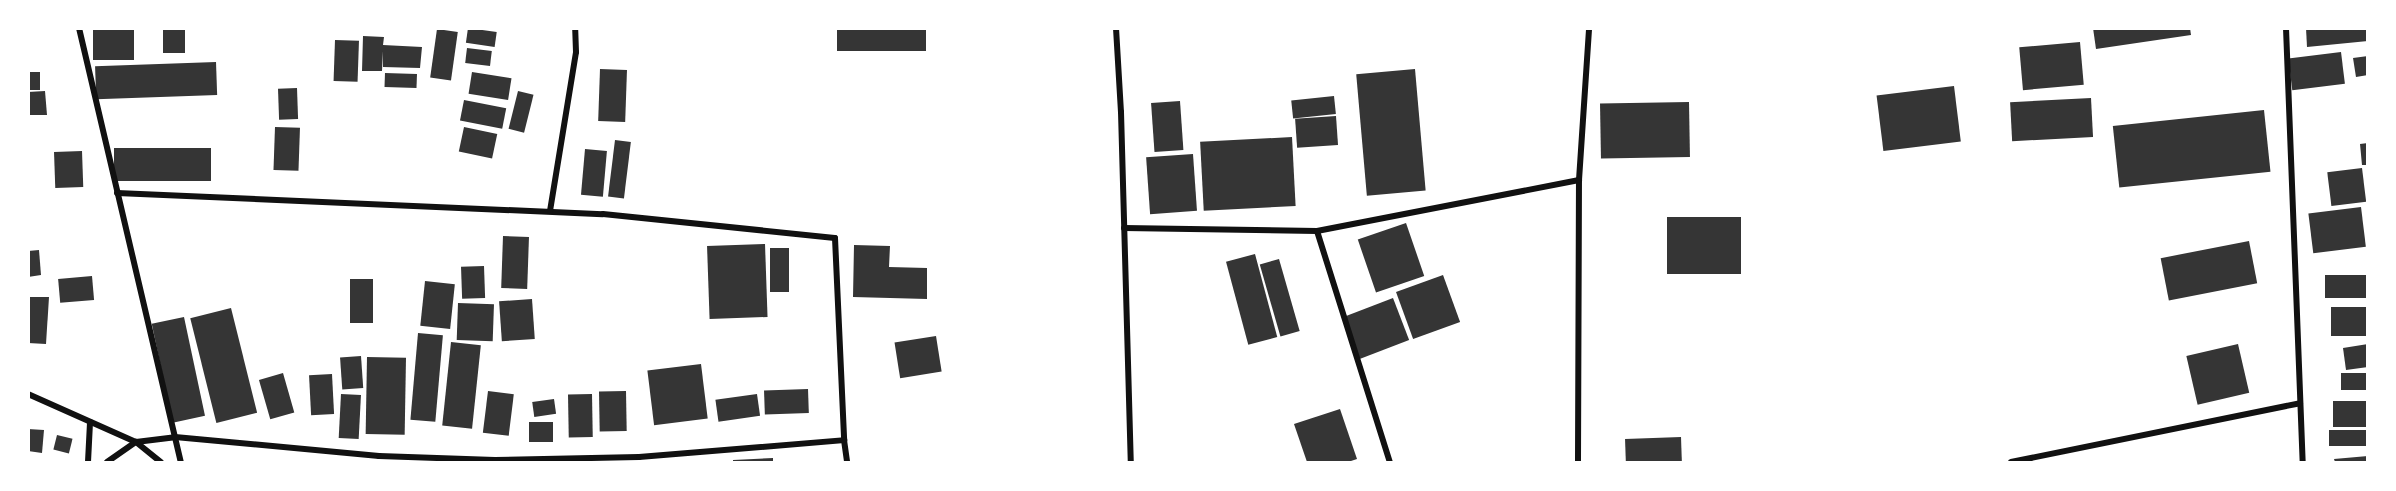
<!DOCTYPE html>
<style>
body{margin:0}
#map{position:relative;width:2396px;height:491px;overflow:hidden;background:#fff;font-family:Lato,sans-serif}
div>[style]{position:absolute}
.building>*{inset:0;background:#353535;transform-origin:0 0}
.minor>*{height:6px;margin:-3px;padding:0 3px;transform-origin:3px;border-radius:3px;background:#111}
span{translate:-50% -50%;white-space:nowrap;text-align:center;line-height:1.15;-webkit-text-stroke:4.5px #fff;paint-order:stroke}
.frame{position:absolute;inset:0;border:30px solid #fff;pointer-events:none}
</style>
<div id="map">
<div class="building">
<i style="left:93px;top:28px;width:41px;height:32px"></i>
<i style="left:163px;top:28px;width:22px;height:25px"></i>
<i style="left:468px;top:28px;width:29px;height:15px;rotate:8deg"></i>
<i style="left:837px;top:28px;width:89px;height:23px"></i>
<i style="clip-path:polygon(2093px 28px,2190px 28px,2191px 35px,2096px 49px)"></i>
<i style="clip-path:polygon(2306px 28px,2368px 28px,2368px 41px,2307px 47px)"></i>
<i style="left:437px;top:29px;width:21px;height:49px;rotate:8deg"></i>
<i style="clip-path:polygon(363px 36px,384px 37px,383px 45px,422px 47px,420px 68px,383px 67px,383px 51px,382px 71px,362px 71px)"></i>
<i style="left:335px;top:40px;width:24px;height:41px;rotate:2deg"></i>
<i style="left:2080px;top:42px;width:43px;height:61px;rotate:85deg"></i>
<i style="left:467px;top:48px;width:25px;height:15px;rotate:7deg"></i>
<i style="left:2341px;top:52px;width:32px;height:53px;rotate:83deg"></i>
<i style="clip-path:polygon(2368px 56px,2368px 75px,2356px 77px,2353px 58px)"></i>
<i style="left:216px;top:62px;width:33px;height:121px;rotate:88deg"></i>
<i style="left:600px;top:69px;width:27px;height:52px;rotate:2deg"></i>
<i style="left:1415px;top:69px;width:122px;height:59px;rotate:85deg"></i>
<i style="left:28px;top:72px;width:12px;height:18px"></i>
<i style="left:472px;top:72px;width:40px;height:22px;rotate:9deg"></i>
<i style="left:385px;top:73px;width:32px;height:14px;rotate:2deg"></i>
<i style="left:1954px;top:86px;width:56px;height:78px;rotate:83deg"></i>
<i style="left:297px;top:88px;width:31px;height:19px;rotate:88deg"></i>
<i style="clip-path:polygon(45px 91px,47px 115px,28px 115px,28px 92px)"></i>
<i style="left:518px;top:91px;width:16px;height:39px;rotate:14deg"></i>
<i style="left:1334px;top:96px;width:18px;height:43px;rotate:84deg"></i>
<i style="left:2091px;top:98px;width:39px;height:81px;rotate:87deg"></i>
<i style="left:464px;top:100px;width:43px;height:21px;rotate:11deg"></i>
<i style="left:1180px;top:101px;width:49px;height:29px;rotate:86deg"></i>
<i style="left:1689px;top:102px;width:55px;height:89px;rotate:89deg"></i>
<i style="left:2264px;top:110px;width:62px;height:152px;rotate:84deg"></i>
<i style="left:1336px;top:116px;width:29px;height:41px;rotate:86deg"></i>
<i style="left:275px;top:127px;width:25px;height:43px;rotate:2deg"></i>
<i style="left:464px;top:127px;width:34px;height:25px;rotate:12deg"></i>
<i style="left:1292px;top:137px;width:69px;height:92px;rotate:87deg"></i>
<i style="left:615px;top:140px;width:16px;height:57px;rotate:7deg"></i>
<i style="clip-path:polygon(2368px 143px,2368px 165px,2362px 165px,2360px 144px)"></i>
<i style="left:211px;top:148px;width:33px;height:97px;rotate:90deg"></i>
<i style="left:585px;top:149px;width:22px;height:46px;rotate:5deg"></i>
<i style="left:82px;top:151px;width:36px;height:28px;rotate:88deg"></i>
<i style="left:1193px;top:154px;width:57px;height:47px;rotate:86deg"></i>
<i style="left:2362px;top:168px;width:34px;height:35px;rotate:83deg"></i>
<i style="left:2361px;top:207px;width:40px;height:53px;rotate:83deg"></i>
<i style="left:1667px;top:217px;width:74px;height:57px"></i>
<i style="left:1406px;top:223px;width:56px;height:51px;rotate:71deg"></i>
<i style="left:503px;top:236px;width:26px;height:52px;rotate:2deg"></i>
<i style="left:2249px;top:241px;width:43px;height:90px;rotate:79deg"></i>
<i style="left:765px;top:244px;width:73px;height:58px;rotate:88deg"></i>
<i style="clip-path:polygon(854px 245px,890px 246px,889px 267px,927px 268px,927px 299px,853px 297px)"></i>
<i style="left:770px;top:248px;width:19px;height:44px"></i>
<i style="clip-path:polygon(39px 250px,41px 275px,28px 277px,28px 251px)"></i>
<i style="left:1255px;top:254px;width:86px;height:30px;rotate:75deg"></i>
<i style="left:1279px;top:259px;width:75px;height:20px;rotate:74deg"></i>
<i style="left:484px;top:266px;width:32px;height:23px;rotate:88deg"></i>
<i style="left:1443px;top:275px;width:50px;height:50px;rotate:70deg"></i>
<i style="left:2368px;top:275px;width:23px;height:43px;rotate:90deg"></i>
<i style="left:92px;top:276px;width:24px;height:34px;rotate:85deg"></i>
<i style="left:350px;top:279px;width:23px;height:44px"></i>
<i style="left:425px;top:281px;width:30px;height:45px;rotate:6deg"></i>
<i style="clip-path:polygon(28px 297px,49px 297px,46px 344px,28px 343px)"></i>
<i style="left:1393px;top:298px;width:45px;height:53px;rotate:69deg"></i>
<i style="left:532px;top:299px;width:40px;height:33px;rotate:86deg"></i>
<i style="left:458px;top:303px;width:36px;height:37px;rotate:2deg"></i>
<i style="left:2368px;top:307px;width:29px;height:37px;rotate:90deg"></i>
<i style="left:231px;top:308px;width:108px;height:42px;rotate:76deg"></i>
<i style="left:184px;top:317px;width:101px;height:33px;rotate:78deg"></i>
<i style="left:418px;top:333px;width:25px;height:87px;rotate:5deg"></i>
<i style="left:936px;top:336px;width:36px;height:42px;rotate:81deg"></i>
<i style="left:451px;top:342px;width:30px;height:84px;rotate:6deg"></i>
<i style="left:2238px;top:344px;width:50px;height:53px;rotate:77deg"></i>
<i style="clip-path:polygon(2368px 344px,2368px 367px,2346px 370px,2343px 348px)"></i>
<i style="left:361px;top:356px;width:32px;height:21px;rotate:86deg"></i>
<i style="left:367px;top:357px;width:39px;height:77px;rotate:1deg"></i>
<i style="left:701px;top:364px;width:55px;height:54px;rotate:83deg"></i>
<i style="left:283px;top:373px;width:41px;height:25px;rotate:74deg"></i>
<i style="left:2368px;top:373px;width:17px;height:27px;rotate:90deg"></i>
<i style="left:332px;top:374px;width:40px;height:23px;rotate:87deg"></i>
<i style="left:808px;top:389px;width:24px;height:44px;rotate:88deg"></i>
<i style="left:488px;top:391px;width:26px;height:42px;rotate:7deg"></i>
<i style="left:626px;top:391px;width:40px;height:27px;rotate:89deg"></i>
<i style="left:341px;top:394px;width:20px;height:44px;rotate:3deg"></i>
<i style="left:592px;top:394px;width:43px;height:24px;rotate:89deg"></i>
<i style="left:757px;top:394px;width:22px;height:42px;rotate:82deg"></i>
<i style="left:554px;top:399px;width:15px;height:22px;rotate:82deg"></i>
<i style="left:2368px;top:401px;width:26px;height:35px;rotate:90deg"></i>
<i style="clip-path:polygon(1340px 409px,1357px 459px,1348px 462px,1307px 462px,1294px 424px)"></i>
<i style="left:529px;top:422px;width:24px;height:20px"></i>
<i style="clip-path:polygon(28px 429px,44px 430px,42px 453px,28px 451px)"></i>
<i style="left:2368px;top:430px;width:16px;height:39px;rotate:90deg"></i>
<i style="left:57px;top:435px;width:16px;height:15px;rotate:14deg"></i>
<i style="left:1681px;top:437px;width:25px;height:56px;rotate:88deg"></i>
<i style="clip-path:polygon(2368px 456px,2368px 462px,2335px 462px,2334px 459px)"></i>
<i style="clip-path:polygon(773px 458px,773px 462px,733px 462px,733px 460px)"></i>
</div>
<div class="minor">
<i style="left:79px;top:28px;width:446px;rotate:76.8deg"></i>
<i style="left:1116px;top:28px;width:84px;rotate:86.6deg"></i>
<i style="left:1121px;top:112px;width:350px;rotate:88.4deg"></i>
<i style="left:2286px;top:28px;width:434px;rotate:87.8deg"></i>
<i style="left:117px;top:193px;width:486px;rotate:2.5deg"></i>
<i style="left:603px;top:214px;width:233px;rotate:5.9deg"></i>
<i style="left:835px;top:238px;width:202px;rotate:87.4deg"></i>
<i style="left:844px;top:440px;width:22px;rotate:82deg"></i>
<i style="left:550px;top:211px;width:161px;rotate:-80.7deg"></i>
<i style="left:576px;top:52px;width:24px;rotate:-92deg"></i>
<i style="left:1124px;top:228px;width:193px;rotate:0.9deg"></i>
<i style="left:1317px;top:231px;width:242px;rotate:72.5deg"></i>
<i style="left:1317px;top:231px;width:267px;rotate:-11deg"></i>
<i style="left:28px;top:394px;width:118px;rotate:24deg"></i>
<i style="left:136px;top:442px;width:32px;rotate:39deg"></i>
<i style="left:88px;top:462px;width:40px;rotate:-87.1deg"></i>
<i style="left:107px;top:462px;width:35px;rotate:-35deg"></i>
<i style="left:136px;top:442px;width:39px;rotate:-7deg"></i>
<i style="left:175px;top:437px;width:205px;rotate:5.3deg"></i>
<i style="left:379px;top:456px;width:116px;rotate:2deg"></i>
<i style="left:495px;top:460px;width:144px;rotate:-1.2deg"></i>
<i style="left:639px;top:457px;width:206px;rotate:-4.7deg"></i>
<i style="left:1578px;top:462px;width:282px;rotate:-89.8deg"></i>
<i style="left:1579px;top:180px;width:152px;rotate:-86.2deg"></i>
<i style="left:2011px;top:462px;width:295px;rotate:-11.5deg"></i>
</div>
<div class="frame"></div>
</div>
